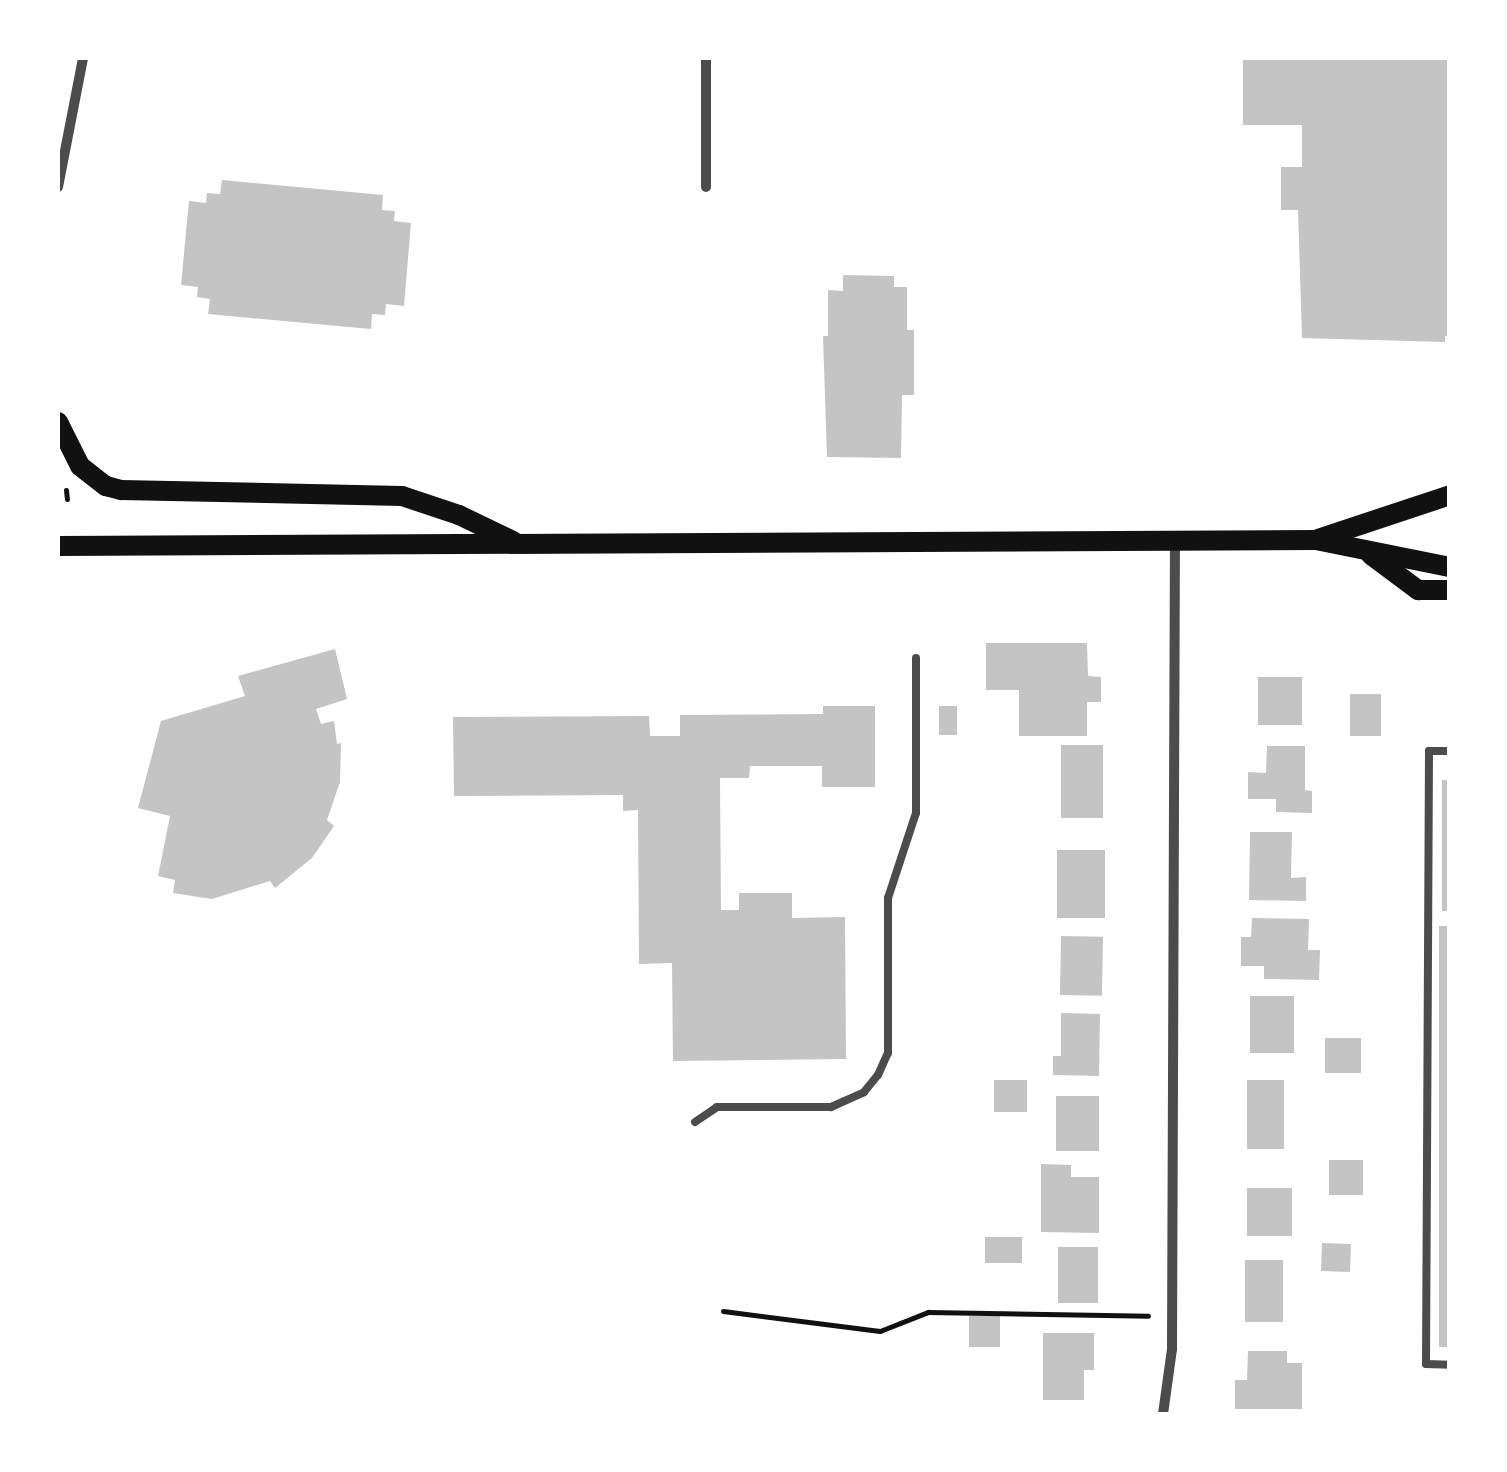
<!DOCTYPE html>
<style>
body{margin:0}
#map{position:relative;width:1507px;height:1472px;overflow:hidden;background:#fff;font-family:"Titillium Web",sans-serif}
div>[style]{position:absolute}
.building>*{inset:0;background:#c4c4c4;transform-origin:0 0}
.path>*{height:5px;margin:-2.5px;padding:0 2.5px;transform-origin:2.5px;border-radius:2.5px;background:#111}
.service>*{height:8px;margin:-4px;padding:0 4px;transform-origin:4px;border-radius:4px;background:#4c4c4c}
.minor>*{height:10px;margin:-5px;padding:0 5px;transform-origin:5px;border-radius:5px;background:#4c4c4c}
.secondary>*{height:20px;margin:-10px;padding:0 10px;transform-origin:10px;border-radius:10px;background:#111}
span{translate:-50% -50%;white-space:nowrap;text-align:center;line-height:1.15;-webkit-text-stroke:10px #fff;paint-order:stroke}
.frame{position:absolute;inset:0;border:60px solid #fff;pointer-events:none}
</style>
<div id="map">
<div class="building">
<i style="clip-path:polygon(1243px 58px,1450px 58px,1450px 336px,1445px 336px,1445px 342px,1302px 338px,1298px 210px,1281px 210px,1281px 167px,1302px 167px,1302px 125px,1243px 125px)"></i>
<i style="clip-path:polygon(222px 180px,383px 195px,382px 210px,395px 211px,394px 221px,411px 223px,404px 306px,386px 304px,385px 315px,372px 314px,371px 329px,208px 314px,210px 299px,197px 297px,198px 287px,181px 285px,189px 201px,206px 203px,207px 193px,220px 194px)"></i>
<i style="clip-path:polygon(843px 275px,894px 276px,894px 287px,907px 287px,907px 330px,914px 330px,914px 395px,902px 395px,901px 458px,827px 457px,823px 336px,828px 336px,828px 290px,843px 291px)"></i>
<i style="clip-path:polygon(986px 643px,1087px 643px,1088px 676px,1101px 677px,1101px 702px,1087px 702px,1087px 736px,1019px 736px,1019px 690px,986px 690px)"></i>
<i style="clip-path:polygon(335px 649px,347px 699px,316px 709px,321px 724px,334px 721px,337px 744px,341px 743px,340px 782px,327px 820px,334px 826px,312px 858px,275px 888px,270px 881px,212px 899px,173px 893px,175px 880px,158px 876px,170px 816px,138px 808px,161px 721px,245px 696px,238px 676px)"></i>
<i style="left:1258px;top:677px;width:44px;height:48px"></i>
<i style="left:1350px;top:694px;width:31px;height:42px"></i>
<i style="clip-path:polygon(823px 706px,875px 706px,875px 787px,822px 787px,822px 766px,750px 766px,749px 778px,720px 778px,721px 910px,739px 910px,739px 893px,792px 893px,792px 918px,845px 917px,846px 1059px,673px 1061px,672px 963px,639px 964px,638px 810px,623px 811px,623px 795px,454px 796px,453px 717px,649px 716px,650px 736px,680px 736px,680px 715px,823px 714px)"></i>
<i style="left:939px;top:706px;width:18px;height:29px"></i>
<i style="left:1061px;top:745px;width:42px;height:73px"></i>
<i style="clip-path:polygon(1267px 746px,1305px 746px,1305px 790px,1312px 791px,1312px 813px,1276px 812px,1276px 799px,1248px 799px,1248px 772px,1266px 773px)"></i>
<i style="left:1442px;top:780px;width:8px;height:131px"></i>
<i style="clip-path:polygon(1250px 832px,1292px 832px,1291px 878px,1306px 877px,1306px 901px,1249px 900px)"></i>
<i style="left:1105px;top:850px;width:68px;height:48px;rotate:90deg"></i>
<i style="clip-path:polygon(1252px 918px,1309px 919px,1308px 950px,1320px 950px,1319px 980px,1264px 979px,1264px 966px,1241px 966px,1241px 937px,1251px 937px)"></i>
<i style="left:1439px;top:926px;width:11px;height:421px"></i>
<i style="left:1061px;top:936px;width:42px;height:59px;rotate:1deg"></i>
<i style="left:1250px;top:996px;width:44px;height:57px"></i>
<i style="clip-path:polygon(1061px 1013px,1100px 1014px,1099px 1076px,1053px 1075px,1053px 1056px,1061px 1056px)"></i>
<i style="left:1325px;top:1038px;width:36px;height:35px"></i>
<i style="left:994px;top:1080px;width:33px;height:32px"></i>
<i style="left:1247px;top:1080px;width:37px;height:69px"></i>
<i style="left:1056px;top:1096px;width:43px;height:55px"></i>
<i style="left:1329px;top:1160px;width:34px;height:35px"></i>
<i style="clip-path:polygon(1041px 1164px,1071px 1165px,1071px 1177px,1099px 1177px,1099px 1233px,1041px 1232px)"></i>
<i style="left:1247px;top:1188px;width:45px;height:48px"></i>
<i style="left:985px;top:1237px;width:37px;height:26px"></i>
<i style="left:1322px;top:1243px;width:29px;height:28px;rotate:2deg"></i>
<i style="left:1058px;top:1247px;width:40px;height:56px"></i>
<i style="left:1245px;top:1260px;width:38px;height:62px"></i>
<i style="left:969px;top:1316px;width:31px;height:31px"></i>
<i style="clip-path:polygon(1043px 1333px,1094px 1333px,1094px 1370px,1084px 1370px,1084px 1400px,1043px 1400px)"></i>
<i style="clip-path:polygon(1248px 1351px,1287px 1351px,1287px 1363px,1302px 1363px,1302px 1409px,1235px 1409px,1235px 1380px,1247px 1380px)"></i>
</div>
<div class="path">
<i style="left:66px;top:490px;width:9px;rotate:84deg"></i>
<i style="left:723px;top:1311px;width:158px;rotate:7.3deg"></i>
<i style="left:880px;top:1331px;width:52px;rotate:-21.6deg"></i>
<i style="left:928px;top:1312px;width:220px;rotate:1deg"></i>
</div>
<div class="service">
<i style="left:1450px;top:751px;width:21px;rotate:180deg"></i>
<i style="left:1429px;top:751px;width:613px;rotate:90.28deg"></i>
<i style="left:1426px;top:1364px;width:24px;rotate:2deg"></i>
<i style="left:695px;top:1122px;width:27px;rotate:-34deg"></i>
<i style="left:717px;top:1107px;width:114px"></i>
<i style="left:831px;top:1107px;width:36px;rotate:-24deg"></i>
<i style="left:864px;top:1092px;width:22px;rotate:-51deg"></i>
<i style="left:878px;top:1075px;width:24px;rotate:-66deg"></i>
<i style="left:888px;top:1053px;width:155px;rotate:-90deg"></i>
<i style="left:888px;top:898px;width:89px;rotate:-71.8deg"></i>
<i style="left:916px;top:813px;width:155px;rotate:-90deg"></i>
</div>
<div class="minor">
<i style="left:58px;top:187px;width:131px;rotate:-79deg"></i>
<i style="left:706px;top:187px;width:129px;rotate:-90deg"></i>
<i style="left:1163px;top:1414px;width:66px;rotate:-82.1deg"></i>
<i style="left:1172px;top:1349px;width:808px;rotate:-89.79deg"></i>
</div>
<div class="secondary">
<i style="left:58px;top:422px;width:49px;rotate:63.4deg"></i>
<i style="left:80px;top:466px;width:33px;rotate:38deg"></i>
<i style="left:106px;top:486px;width:16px;rotate:15deg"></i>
<i style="left:121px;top:490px;width:281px;rotate:1.2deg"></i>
<i style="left:402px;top:496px;width:60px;rotate:18.4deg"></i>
<i style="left:459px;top:515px;width:60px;rotate:25.7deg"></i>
<i style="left:1318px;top:539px;width:139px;rotate:-18.4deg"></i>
<i style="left:58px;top:546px;width:1258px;rotate:-0.27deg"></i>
<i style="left:1316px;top:540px;width:137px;rotate:11.4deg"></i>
<i style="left:1371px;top:555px;width:59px;rotate:36.7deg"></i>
<i style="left:1418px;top:590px;width:32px"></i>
</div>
<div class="frame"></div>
</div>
